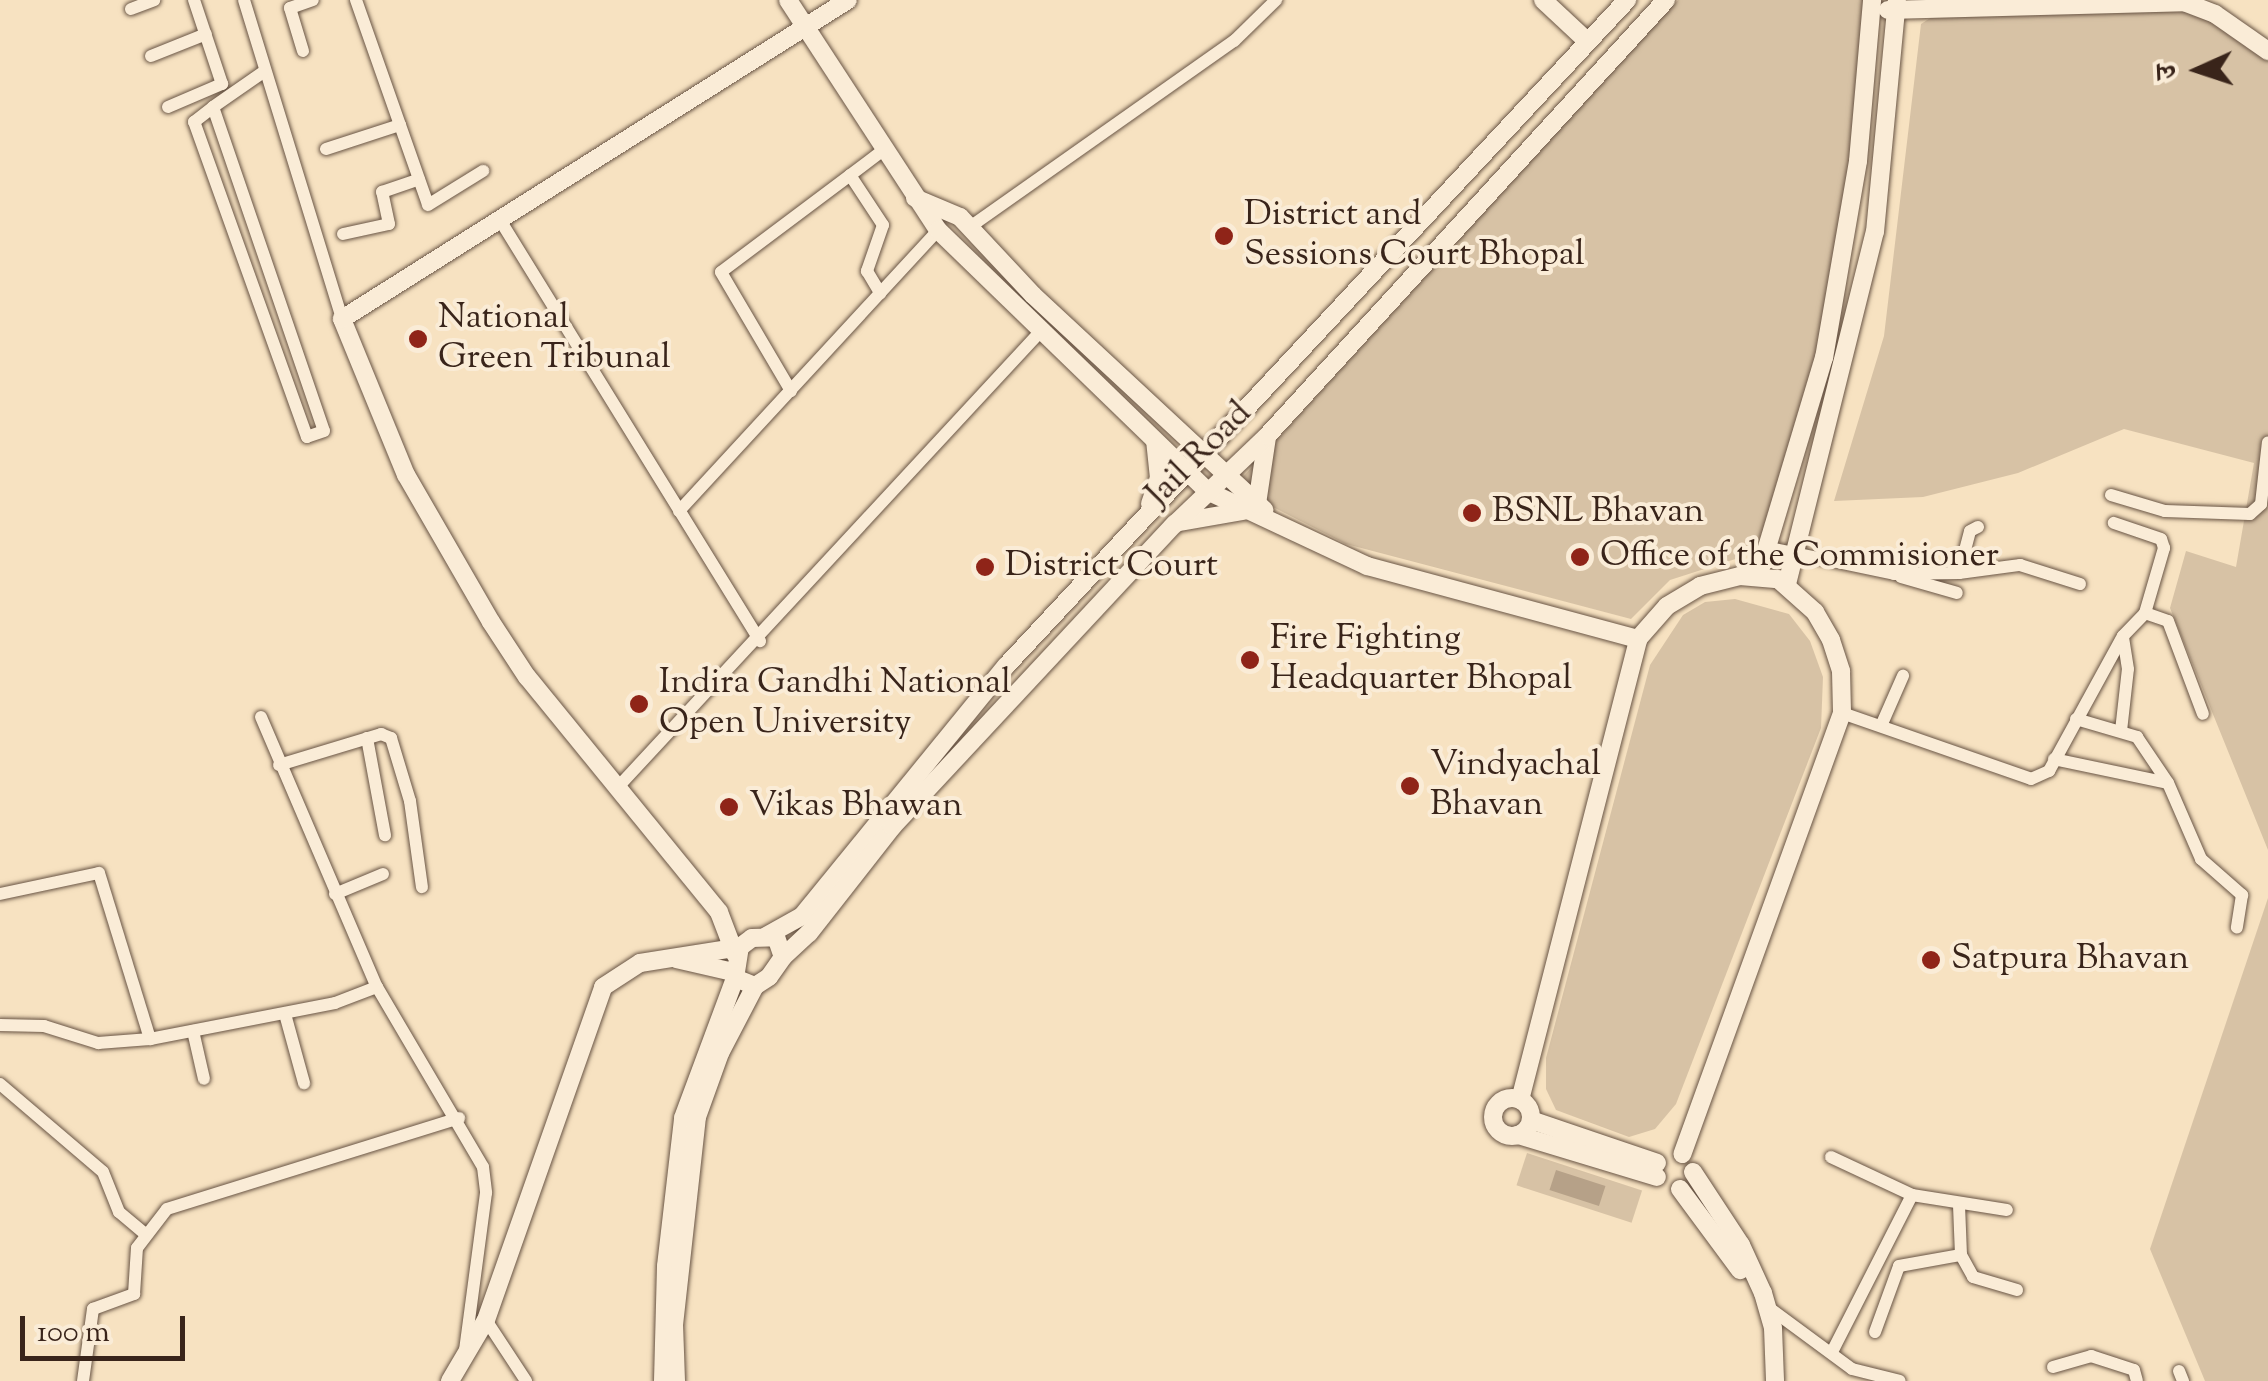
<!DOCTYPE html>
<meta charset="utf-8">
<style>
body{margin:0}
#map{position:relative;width:2268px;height:1381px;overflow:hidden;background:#f7e2c1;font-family:"Sorts Mill Goudy","Noto Serif Devanagari",serif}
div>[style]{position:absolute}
.green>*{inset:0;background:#d7c2a5;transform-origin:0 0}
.water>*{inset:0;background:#b6a188;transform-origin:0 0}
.roads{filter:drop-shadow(0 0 2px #685444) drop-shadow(0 0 2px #685444)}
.minor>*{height:12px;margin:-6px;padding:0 6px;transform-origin:6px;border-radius:6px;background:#faecd7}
.tertiary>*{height:18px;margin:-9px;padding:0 9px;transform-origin:9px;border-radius:9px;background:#faecd7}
.tertiary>.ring{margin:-9px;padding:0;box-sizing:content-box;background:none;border:18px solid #faecd7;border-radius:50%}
.secondary>*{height:18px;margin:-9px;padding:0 9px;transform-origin:9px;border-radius:9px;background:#faecd7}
.dots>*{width:28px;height:28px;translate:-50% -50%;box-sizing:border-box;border:5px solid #faecd7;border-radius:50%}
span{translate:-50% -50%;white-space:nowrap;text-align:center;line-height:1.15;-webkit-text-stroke:8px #faecd7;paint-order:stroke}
.poi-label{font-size:35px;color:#39241a}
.left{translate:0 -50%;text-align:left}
.street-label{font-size:35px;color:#39241a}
.north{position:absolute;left:2148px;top:20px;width:100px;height:100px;-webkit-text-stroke:8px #faecd7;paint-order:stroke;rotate:267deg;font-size:28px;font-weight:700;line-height:40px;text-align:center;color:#39241a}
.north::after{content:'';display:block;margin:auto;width:35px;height:45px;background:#39241a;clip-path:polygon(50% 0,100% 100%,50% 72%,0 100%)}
.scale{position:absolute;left:20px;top:1316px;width:165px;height:45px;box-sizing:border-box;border:5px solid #39241a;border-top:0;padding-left:12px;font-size:30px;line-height:35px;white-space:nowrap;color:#39241a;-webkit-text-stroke:8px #faecd7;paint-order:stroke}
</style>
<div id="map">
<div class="green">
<i style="clip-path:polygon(1678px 0,1870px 0,1828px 331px,1772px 525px,1748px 555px,1670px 580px,1631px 619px,1346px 544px,1271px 506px,1243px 477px)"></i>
<i style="clip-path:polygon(1944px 9px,2182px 9px,2224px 26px,2268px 61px,2268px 850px,2170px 608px,2186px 551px,2236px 567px,2254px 463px,2124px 429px,2018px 473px,1923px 497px,1834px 501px,1884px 336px,1921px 24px)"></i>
<i style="clip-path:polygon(1735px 599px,1789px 614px,1810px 641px,1823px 677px,1821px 728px,1676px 1104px,1655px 1129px,1629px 1137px,1556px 1110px,1546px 1089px,1546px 1058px,1650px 665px,1683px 615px,1705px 602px)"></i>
<i style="clip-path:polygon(2268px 898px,2268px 1381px,2205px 1381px,2150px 1249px)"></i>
<i style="left:1527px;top:1153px;width:121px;height:34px;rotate:18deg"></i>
</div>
<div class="water">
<i style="left:1556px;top:1170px;width:52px;height:21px;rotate:18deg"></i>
</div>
<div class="roads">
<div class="minor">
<i style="left:244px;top:0;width:334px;rotate:72.9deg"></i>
<i style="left:356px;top:0;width:217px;rotate:70.6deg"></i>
<i style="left:428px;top:205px;width:65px;rotate:-31.7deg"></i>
<i style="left:131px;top:9px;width:25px;rotate:-21deg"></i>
<i style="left:303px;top:51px;width:45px;rotate:-106.8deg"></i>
<i style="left:290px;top:8px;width:24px;rotate:-19deg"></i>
<i style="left:151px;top:56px;width:59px;rotate:-21.8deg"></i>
<i style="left:168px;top:107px;width:59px;rotate:-23.1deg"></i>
<i style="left:222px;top:84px;width:89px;rotate:-108.4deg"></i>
<i style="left:213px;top:107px;width:342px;rotate:71.1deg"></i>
<i style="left:324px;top:431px;width:18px;rotate:161deg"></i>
<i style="left:307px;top:437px;width:335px;rotate:-109.7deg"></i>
<i style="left:194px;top:122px;width:24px;rotate:-38deg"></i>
<i style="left:213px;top:107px;width:60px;rotate:-34.8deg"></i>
<i style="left:326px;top:149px;width:78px;rotate:-18deg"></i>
<i style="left:850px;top:175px;width:60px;rotate:56.6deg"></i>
<i style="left:883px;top:225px;width:49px;rotate:109.2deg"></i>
<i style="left:867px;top:271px;width:26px;rotate:59deg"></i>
<i style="left:500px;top:220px;width:495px;rotate:58.3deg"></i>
<i style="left:970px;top:227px;width:323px;rotate:-35.2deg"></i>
<i style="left:1234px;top:41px;width:59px;rotate:-44.3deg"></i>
<i style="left:343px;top:234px;width:47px;rotate:-12.3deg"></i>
<i style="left:389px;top:224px;width:33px;rotate:-102deg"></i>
<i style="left:382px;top:192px;width:39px;rotate:-19deg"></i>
<i style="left:791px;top:391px;width:138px;rotate:-120.5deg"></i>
<i style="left:721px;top:272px;width:201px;rotate:-36.9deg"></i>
<i style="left:2111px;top:495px;width:56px;rotate:16.5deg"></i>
<i style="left:2165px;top:511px;width:85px;rotate:2deg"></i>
<i style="left:2250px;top:514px;width:15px;rotate:-42deg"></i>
<i style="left:2261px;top:504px;width:62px;rotate:-83.6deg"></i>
<i style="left:679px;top:511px;width:382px;rotate:-47.3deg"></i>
<i style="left:1770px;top:548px;width:127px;rotate:11.8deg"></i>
<i style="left:1894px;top:574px;width:65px;rotate:-0.9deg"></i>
<i style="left:1959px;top:573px;width:43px;rotate:-75.3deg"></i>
<i style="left:1970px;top:531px;width:9px;rotate:-27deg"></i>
<i style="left:1959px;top:573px;width:62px;rotate:-7.5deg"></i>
<i style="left:2020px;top:565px;width:63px;rotate:17.6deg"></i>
<i style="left:1901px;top:577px;width:58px;rotate:15.9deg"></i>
<i style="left:2145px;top:613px;width:24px;rotate:19deg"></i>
<i style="left:2168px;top:621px;width:99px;rotate:69.4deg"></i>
<i style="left:1842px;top:713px;width:200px;rotate:19.2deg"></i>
<i style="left:2031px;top:779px;width:20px;rotate:-24deg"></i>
<i style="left:2049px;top:771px;width:154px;rotate:-61.3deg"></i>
<i style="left:2123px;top:636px;width:32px;rotate:-46deg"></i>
<i style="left:2145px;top:613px;width:68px;rotate:-73.7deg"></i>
<i style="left:2164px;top:548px;width:9px;rotate:-108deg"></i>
<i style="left:2161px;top:539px;width:50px;rotate:-161.2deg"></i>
<i style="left:261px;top:717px;width:294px;rotate:66.8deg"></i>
<i style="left:377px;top:987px;width:209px;rotate:59.5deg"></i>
<i style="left:483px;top:1167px;width:26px;rotate:83deg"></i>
<i style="left:486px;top:1193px;width:158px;rotate:97.6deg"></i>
<i style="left:2076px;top:719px;width:64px;rotate:16.4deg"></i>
<i style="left:2137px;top:737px;width:55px;rotate:56deg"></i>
<i style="left:2168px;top:783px;width:83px;rotate:66.5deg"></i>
<i style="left:2201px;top:859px;width:55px;rotate:41.3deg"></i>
<i style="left:2242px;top:895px;width:33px;rotate:99deg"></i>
<i style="left:1881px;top:726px;width:55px;rotate:-66.3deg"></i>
<i style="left:2121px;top:731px;width:62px;rotate:-83.6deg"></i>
<i style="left:2128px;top:669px;width:33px;rotate:-99deg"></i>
<i style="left:367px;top:738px;width:99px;rotate:79.5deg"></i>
<i style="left:2054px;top:759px;width:116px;rotate:11.9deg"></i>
<i style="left:279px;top:765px;width:107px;rotate:-16.9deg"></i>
<i style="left:381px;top:734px;width:11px;rotate:22deg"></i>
<i style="left:391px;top:738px;width:66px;rotate:73.2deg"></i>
<i style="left:410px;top:801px;width:87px;rotate:82.1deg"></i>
<i style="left:619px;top:786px;width:619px;rotate:-47.16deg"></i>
<i style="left:0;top:894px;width:101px;rotate:-12deg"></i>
<i style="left:99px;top:873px;width:174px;rotate:72.9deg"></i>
<i style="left:335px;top:894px;width:52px;rotate:-22.6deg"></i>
<i style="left:285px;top:1014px;width:72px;rotate:74.6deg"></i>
<i style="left:0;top:1025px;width:44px;rotate:1.3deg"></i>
<i style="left:44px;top:1026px;width:57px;rotate:17.5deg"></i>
<i style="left:98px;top:1043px;width:52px;rotate:-4.4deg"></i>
<i style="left:150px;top:1039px;width:188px;rotate:-11deg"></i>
<i style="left:335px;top:1003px;width:45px;rotate:-20.9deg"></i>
<i style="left:193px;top:1031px;width:49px;rotate:77.1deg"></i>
<i style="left:0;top:1084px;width:135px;rotate:40.5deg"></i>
<i style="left:103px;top:1172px;width:43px;rotate:68.2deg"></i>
<i style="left:119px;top:1212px;width:34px;rotate:40deg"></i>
<i style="left:1831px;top:1157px;width:89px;rotate:25.1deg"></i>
<i style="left:1961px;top:1255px;width:25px;rotate:61deg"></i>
<i style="left:1973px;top:1277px;width:46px;rotate:16.5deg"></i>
<i style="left:1768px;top:1307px;width:104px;rotate:36.4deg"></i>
<i style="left:1852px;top:1369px;width:49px;rotate:14deg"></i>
<i style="left:486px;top:1320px;width:73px;rotate:56.7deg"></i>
<i style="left:1875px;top:1332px;width:70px;rotate:-70deg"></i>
<i style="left:1899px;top:1266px;width:63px;rotate:-10.1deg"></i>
<i style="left:1961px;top:1255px;width:50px;rotate:-92.3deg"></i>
<i style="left:1832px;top:1352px;width:176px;rotate:-63deg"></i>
<i style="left:1912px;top:1195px;width:96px;rotate:9deg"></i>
<i style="left:2053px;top:1367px;width:40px;rotate:-16deg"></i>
<i style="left:2091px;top:1356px;width:45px;rotate:18deg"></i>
<i style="left:2134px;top:1370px;width:11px;rotate:75deg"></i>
<i style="left:2179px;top:1371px;width:11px;rotate:68deg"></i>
<i style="left:83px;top:1381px;width:73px;rotate:-82.1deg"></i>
<i style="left:93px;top:1309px;width:44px;rotate:-20.1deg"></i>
<i style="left:134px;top:1294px;width:46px;rotate:-86.3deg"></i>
<i style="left:137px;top:1248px;width:49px;rotate:-52.4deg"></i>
<i style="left:167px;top:1209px;width:306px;rotate:-17.3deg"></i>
</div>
<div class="tertiary">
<i style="left:788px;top:0;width:275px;rotate:56.9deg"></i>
<i style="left:938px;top:230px;width:375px;rotate:44.1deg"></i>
<i style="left:1207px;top:491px;width:177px;rotate:25.1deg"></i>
<i style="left:1367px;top:566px;width:281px;rotate:15.1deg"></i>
<i style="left:1543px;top:0;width:60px;rotate:43deg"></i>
<i style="left:1888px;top:10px;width:296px;rotate:-1.5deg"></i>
<i style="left:2184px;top:2px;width:33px;rotate:21deg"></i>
<i style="left:2215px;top:14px;width:65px;rotate:34.9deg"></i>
<i style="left:915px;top:198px;width:49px;rotate:22.9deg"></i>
<i style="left:960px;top:217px;width:107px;rotate:46.9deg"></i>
<i style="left:1033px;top:295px;width:316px;rotate:42.9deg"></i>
<i style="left:1759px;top:574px;width:226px;rotate:-73.3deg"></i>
<i style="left:1824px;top:358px;width:200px;rotate:-80.2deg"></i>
<i style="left:1858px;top:161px;width:162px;rotate:-85deg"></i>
<i style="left:1787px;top:584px;width:363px;rotate:-76deg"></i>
<i style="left:1875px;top:232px;width:233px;rotate:-84.6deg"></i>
<i style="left:735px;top:954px;width:45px;rotate:-110.9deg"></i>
<i style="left:719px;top:912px;width:303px;rotate:-129.2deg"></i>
<i style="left:527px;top:677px;width:66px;rotate:-123.2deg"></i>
<i style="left:491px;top:622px;width:170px;rotate:-120deg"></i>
<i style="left:406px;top:475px;width:169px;rotate:-112.3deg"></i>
<i style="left:342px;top:319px;width:598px;rotate:-32.23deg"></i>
<i style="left:676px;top:959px;width:58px;rotate:12.8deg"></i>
<i class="ring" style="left:1493px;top:1098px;width:20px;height:20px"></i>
<i style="left:1520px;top:1100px;width:476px;rotate:-75.6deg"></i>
<i style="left:1638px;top:639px;width:44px;rotate:-48.7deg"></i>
<i style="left:1667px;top:606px;width:39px;rotate:-31deg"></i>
<i style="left:1700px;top:586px;width:41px;rotate:-14deg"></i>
<i style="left:1740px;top:576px;width:38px;rotate:5deg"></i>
<i style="left:1778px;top:579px;width:50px;rotate:41.7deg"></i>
<i style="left:1815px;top:612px;width:32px;rotate:60deg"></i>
<i style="left:1831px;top:640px;width:33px;rotate:72deg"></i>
<i style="left:1841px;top:671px;width:42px;rotate:88.6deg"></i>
<i style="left:1842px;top:713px;width:469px;rotate:109.9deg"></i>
<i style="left:1531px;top:1120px;width:133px;rotate:18.8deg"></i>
<i style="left:1518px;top:1135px;width:145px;rotate:16.8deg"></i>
<i style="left:1693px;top:1172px;width:87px;rotate:56.7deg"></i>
<i style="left:1741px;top:1245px;width:53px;rotate:65.4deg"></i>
<i style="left:1763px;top:1293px;width:36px;rotate:74deg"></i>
<i style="left:1773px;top:1328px;width:53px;rotate:87.8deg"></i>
<i style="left:1680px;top:1189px;width:101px;rotate:53.5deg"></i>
<i style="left:450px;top:1381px;width:71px;rotate:-59.5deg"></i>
<i style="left:486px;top:1320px;width:353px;rotate:-70.6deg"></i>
<i style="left:603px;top:987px;width:44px;rotate:-33deg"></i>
<i style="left:640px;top:963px;width:101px;rotate:-9.1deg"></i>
</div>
<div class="secondary">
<i style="left:1150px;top:504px;width:28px;rotate:-71deg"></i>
<i style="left:1159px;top:478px;width:36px;rotate:-96deg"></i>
<i style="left:1257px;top:504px;width:68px;rotate:-81.5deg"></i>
<i style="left:1180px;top:522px;width:64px;rotate:-9.9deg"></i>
<i style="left:766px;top:936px;width:41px;rotate:-29.1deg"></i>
<i style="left:802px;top:916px;width:323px;rotate:-50.8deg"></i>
<i style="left:1006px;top:666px;width:911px;rotate:-47deg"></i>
<i style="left:776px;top:937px;width:21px;rotate:71deg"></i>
<i style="left:783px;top:957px;width:24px;rotate:125deg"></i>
<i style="left:769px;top:977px;width:17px;rotate:147deg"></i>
<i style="left:755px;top:986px;width:22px;rotate:-158deg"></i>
<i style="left:735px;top:978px;width:31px;rotate:-81deg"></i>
<i style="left:740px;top:947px;width:15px;rotate:-37deg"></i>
<i style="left:752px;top:938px;width:24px;rotate:-2deg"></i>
<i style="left:783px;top:957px;width:35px;rotate:-43deg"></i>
<i style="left:809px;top:933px;width:135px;rotate:-51.9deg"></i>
<i style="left:892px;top:827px;width:415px;rotate:-47deg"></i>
<i style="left:1175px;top:524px;width:127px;rotate:-43.7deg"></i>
<i style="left:1267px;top:436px;width:591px;rotate:-47.54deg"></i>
<i style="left:663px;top:1381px;width:115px;rotate:-88.5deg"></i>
<i style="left:666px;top:1266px;width:149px;rotate:-83.4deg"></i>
<i style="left:683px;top:1118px;width:149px;rotate:-69.6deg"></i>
<i style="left:676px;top:1381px;width:56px;rotate:-92deg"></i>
<i style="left:674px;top:1325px;width:209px;rotate:-83.7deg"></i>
<i style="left:697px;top:1117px;width:68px;rotate:-70.2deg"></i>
<i style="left:720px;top:1053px;width:76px;rotate:-62.4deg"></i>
</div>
</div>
<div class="dots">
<i style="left:1224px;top:236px;background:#8f2418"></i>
<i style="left:418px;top:339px;background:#8f2418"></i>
<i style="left:1472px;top:513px;background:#8f2418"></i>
<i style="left:1580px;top:557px;background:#8f2418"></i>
<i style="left:985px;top:567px;background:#8f2418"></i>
<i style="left:1250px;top:660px;background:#8f2418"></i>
<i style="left:639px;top:704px;background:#8f2418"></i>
<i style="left:1410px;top:786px;background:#8f2418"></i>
<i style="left:729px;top:807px;background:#8f2418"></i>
<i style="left:1931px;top:960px;background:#8f2418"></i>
</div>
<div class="poi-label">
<span class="left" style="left:1244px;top:236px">District and<br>Sessions Court Bhopal</span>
<span class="left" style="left:438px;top:339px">National<br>Green Tribunal</span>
<span class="left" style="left:1492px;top:513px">BSNL Bhavan</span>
<span class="left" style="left:1600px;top:557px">Office of the Commisioner</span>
<span class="left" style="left:1005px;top:567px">District Court</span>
<span class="left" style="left:1270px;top:660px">Fire Fighting<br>Headquarter Bhopal</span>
<span class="left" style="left:659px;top:704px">Indira Gandhi National<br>Open University</span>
<span class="left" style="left:1430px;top:786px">Vindyachal<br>Bhavan</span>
<span class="left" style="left:749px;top:807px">Vikas Bhawan</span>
<span class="left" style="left:1951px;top:960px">Satpura Bhavan</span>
</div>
<div class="street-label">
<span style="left:1200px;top:455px;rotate:-45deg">Jail Road</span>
</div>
<div class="north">उ</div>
<div class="scale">100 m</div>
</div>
